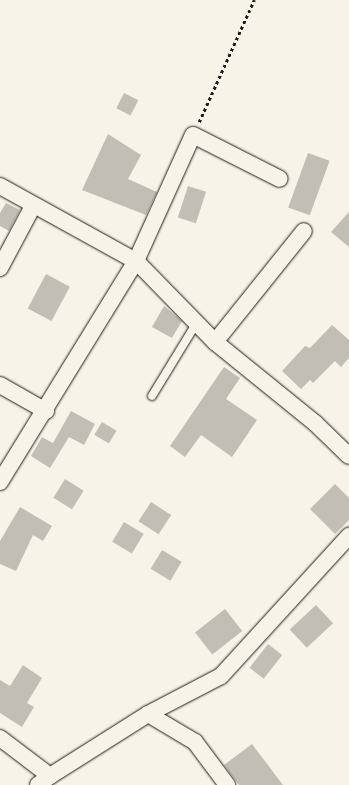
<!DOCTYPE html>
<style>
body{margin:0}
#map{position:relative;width:349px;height:785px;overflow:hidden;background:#f7f3e8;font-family:"Playpen Sans",sans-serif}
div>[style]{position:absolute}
.building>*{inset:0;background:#c0beb5;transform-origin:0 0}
.path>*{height:2.5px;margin-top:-1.25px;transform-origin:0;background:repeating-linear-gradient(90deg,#1c1c1c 0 3px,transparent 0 6px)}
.roads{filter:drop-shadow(0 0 1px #1c1c1c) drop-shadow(0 0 1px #1c1c1c)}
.lane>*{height:8px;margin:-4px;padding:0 4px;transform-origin:4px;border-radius:4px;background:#f7f3e8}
.street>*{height:16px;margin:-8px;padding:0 8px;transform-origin:8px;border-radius:8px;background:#f7f3e8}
span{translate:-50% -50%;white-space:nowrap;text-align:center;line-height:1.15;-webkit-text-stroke:3px #f7f3e8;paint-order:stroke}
</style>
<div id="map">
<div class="building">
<i style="left:124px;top:93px;width:16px;height:17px;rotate:27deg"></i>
<i style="clip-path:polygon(108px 134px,141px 155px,128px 179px,157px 192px,146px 215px,82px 190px)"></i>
<i style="left:308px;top:153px;width:23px;height:58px;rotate:20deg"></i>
<i style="left:188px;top:186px;width:19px;height:33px;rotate:18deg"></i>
<i style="clip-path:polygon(6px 203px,20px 210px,9px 231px,0 226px,0 213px)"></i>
<i style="clip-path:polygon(349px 212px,349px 247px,331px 232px)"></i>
<i style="left:46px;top:274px;width:27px;height:39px;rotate:28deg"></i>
<i style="clip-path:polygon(164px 306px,182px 321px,172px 338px,152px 327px)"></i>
<i style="clip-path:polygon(332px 325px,349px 340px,349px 358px,341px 367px,335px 361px,313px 383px,310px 380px,301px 389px,282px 371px,305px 346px,310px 348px)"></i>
<i style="clip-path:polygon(224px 367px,240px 378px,226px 399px,257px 420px,232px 457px,201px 435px,185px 457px,170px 446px)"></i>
<i style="clip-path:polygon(71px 411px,95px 424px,84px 445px,69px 437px,50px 468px,31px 456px,42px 437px,53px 443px)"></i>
<i style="left:102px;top:422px;width:17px;height:15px;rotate:31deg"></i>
<i style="left:65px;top:479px;width:22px;height:22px;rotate:32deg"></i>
<i style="clip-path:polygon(335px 484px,349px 498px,349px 520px,335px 534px,310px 509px)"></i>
<i style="left:151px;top:502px;width:24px;height:23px;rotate:33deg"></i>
<i style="clip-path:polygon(20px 507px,52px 526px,43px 541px,33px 535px,16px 571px,0 564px,0 541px)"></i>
<i style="left:124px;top:522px;width:23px;height:23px;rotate:31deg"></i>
<i style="left:162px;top:550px;width:23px;height:22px;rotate:31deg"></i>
<i style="left:316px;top:605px;width:25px;height:36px;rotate:47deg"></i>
<i style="left:225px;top:609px;width:28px;height:38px;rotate:52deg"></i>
<i style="left:268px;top:644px;width:18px;height:30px;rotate:38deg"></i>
<i style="clip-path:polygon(23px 665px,42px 678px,27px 703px,34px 707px,22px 727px,0 713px,0 680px,10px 686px)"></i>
<i style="clip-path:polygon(252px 744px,283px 785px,239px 785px,224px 765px)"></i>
</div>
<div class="path">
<i style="left:199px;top:122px;width:134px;rotate:-65.7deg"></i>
</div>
<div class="roads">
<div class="lane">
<i style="left:152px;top:396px;width:84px;rotate:-58.6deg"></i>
</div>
<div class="street">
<i style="left:0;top:186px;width:155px;rotate:28.9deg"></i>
<i style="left:136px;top:261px;width:113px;rotate:45.7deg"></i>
<i style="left:215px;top:342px;width:129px;rotate:39deg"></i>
<i style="left:315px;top:423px;width:47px;rotate:44.1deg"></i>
<i style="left:0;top:268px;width:70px;rotate:-62deg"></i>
<i style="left:215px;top:342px;width:142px;rotate:-51.3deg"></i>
<i style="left:0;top:385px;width:53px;rotate:29.5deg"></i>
<i style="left:0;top:482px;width:259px;rotate:-58.4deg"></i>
<i style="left:136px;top:261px;width:138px;rotate:-65.7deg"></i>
<i style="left:193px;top:135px;width:97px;rotate:26.8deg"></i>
<i style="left:148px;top:714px;width:55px;rotate:30.8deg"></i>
<i style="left:195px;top:742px;width:54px;rotate:53.3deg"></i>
<i style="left:0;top:738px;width:63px;rotate:37.2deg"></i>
<i style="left:50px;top:776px;width:116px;rotate:-32.3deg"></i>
<i style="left:148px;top:714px;width:82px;rotate:-27.5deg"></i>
<i style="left:221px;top:676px;width:190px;rotate:-47.6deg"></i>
<i style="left:38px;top:785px;width:15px;rotate:-37deg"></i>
</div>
</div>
</div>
